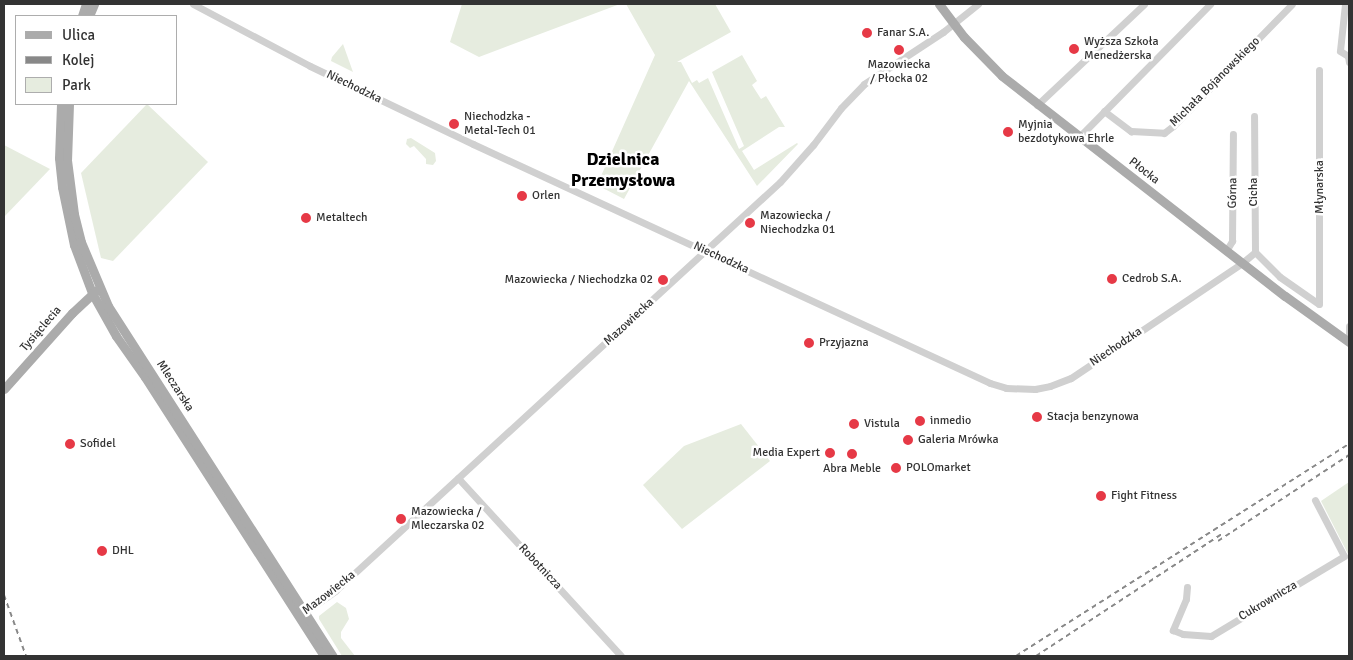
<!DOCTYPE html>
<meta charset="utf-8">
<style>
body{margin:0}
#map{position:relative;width:1353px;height:660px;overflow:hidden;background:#fff;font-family:Signika,sans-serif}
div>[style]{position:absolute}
.green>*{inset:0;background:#e6ecdf}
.minor>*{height:7px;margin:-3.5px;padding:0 3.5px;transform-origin:3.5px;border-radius:3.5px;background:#d0d0d0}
.major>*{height:9px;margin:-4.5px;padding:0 4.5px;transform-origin:4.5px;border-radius:4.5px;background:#ababab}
.rail>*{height:2px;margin-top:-1px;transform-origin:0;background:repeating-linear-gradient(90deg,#888 0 5px,transparent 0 9px)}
.dots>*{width:14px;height:14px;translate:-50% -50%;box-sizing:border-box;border:2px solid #fff;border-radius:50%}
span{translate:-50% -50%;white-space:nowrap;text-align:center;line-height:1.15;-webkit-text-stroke:5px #fff;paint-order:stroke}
.poi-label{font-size:12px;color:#333}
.left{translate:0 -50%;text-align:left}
.right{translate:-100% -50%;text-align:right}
.street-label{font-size:12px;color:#333}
.district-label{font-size:18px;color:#000;font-weight:700}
.frame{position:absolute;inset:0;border:5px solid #333;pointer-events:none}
.legend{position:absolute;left:15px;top:15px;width:162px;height:90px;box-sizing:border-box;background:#fff;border:1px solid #adadad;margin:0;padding:6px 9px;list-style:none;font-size:15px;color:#333}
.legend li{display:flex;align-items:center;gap:10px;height:25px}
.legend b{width:25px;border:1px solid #adadad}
</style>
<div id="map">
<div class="green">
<i style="clip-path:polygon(462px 4px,620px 4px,479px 57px,450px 42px)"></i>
<i style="clip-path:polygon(626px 4px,715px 4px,731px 32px,677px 62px,681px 62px,692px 83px,697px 80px,699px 83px,708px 78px,739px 149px,744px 146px,712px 72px,742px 55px,757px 81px,752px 85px,761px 99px,766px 96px,785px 127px,779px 127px,742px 151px,754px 170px,797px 143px,798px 144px,757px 186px,689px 81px,624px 199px,597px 185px,655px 55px)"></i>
<i style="clip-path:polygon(343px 44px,353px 72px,331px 61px,332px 57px)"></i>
<i style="clip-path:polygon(147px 104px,208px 162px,113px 261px,101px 258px,81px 173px)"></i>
<i style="clip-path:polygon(411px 138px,435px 153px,436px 161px,433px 165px,426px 164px,426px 159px,414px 146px,410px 148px,406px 144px,407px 139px)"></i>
<i style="clip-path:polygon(4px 145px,50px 169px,4px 217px)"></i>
<i style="clip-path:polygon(741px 424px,770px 461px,682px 529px,643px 485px,684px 446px)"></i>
<i style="clip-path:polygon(1349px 482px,1349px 556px,1321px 501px)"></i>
<i style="clip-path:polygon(337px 602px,346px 608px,349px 619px,341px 632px,341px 638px,355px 656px,342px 656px,319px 619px,319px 616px)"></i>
</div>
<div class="minor">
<i style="left:193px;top:4px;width:132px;rotate:27.9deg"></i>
<i style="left:310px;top:66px;width:181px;rotate:25.6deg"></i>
<i style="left:473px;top:144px;width:570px;rotate:24.81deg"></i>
<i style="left:990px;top:383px;width:17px;rotate:17deg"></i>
<i style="left:1006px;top:388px;width:29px;rotate:2deg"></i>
<i style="left:1035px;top:389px;width:15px;rotate:-11deg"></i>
<i style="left:1050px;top:386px;width:22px;rotate:-21deg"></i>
<i style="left:1071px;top:378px;width:206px;rotate:-33.9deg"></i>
<i style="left:1242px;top:263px;width:17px;rotate:-40deg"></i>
<i style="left:1255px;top:252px;width:136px;rotate:-90.4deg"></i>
<i style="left:1345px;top:4px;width:47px;rotate:96.1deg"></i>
<i style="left:1340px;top:51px;width:9px;rotate:32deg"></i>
<i style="left:1348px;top:56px;width:6px;rotate:81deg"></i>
<i style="left:1319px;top:70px;width:234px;rotate:90deg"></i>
<i style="left:1037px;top:105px;width:147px;rotate:-43.3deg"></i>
<i style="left:1104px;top:111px;width:34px;rotate:37deg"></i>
<i style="left:1131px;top:131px;width:33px;rotate:3deg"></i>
<i style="left:1164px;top:133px;width:11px;rotate:-38deg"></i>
<i style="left:1173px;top:126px;width:170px;rotate:-45.7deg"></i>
<i style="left:1079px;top:137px;width:187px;rotate:-45.4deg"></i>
<i style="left:1226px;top:251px;width:12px;rotate:-59deg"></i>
<i style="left:1232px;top:241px;width:107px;rotate:-89.5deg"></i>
<i style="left:1255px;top:252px;width:35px;rotate:45deg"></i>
<i style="left:1280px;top:277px;width:47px;rotate:34.7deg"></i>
<i style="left:1349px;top:326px;width:9px;rotate:90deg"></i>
<i style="left:458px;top:478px;width:241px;rotate:47.5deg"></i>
<i style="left:1187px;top:587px;width:12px;rotate:95deg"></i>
<i style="left:1186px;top:599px;width:34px;rotate:113deg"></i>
<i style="left:1173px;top:630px;width:11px;rotate:22deg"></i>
<i style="left:1183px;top:634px;width:28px;rotate:4deg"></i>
<i style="left:1211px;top:636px;width:155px;rotate:-31deg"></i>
<i style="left:1344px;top:556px;width:63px;rotate:-117.4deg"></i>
<i style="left:301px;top:615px;width:42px;rotate:-35.2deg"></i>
<i style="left:335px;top:591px;width:604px;rotate:-42.59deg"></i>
<i style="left:780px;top:182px;width:50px;rotate:-48.3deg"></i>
<i style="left:813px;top:145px;width:46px;rotate:-52.9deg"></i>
<i style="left:841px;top:108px;width:33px;rotate:-46deg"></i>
<i style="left:864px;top:84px;width:95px;rotate:-33.4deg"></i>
<i style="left:943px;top:32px;width:45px;rotate:-38.7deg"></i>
</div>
<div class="major">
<i style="left:939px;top:4px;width:41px;rotate:52.9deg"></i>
<i style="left:964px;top:37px;width:54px;rotate:45.7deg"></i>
<i style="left:1002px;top:76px;width:358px;rotate:37.9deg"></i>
<i style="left:1285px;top:296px;width:79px;rotate:35.7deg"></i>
<i style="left:82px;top:16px;width:13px;rotate:-72deg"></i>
<i style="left:89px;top:16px;width:13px;rotate:-67deg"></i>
<i style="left:61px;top:104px;width:54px;rotate:92.1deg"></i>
<i style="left:59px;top:158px;width:29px;rotate:84deg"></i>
<i style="left:62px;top:187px;width:59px;rotate:78.3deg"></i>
<i style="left:74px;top:245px;width:51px;rotate:69.4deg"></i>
<i style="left:92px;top:293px;width:49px;rotate:60.8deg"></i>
<i style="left:116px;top:336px;width:50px;rotate:54.7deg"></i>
<i style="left:145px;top:377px;width:331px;rotate:57.3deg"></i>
<i style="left:69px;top:104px;width:56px;rotate:92deg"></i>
<i style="left:67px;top:160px;width:54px;rotate:82.6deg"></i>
<i style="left:74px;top:214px;width:29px;rotate:76deg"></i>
<i style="left:81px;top:242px;width:69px;rotate:67.1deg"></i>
<i style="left:108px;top:306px;width:416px;rotate:57.3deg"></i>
<i style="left:4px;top:389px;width:102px;rotate:-48.2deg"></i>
<i style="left:72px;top:313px;width:33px;rotate:-43deg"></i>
</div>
<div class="rail">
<i style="left:1218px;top:541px;width:157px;rotate:-33.3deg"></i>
<i style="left:4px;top:595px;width:65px;rotate:70.2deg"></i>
<i style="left:1016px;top:656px;width:395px;rotate:-32.5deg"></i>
<i style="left:1036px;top:656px;width:222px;rotate:-33.3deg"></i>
</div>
<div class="dots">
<i style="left:867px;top:33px;background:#e63946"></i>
<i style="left:1074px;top:49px;background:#e63946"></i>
<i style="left:899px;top:50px;background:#e63946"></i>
<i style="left:454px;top:124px;background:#e63946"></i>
<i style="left:1008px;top:132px;background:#e63946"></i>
<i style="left:522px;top:196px;background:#e63946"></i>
<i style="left:306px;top:218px;background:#e63946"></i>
<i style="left:750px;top:223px;background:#e63946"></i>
<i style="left:1112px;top:279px;background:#e63946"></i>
<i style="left:663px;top:280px;background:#e63946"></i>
<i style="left:809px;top:343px;background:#e63946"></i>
<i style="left:1037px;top:417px;background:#e63946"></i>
<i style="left:920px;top:421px;background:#e63946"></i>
<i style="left:854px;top:424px;background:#e63946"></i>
<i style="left:908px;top:440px;background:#e63946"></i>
<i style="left:70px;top:444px;background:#e63946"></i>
<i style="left:830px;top:453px;background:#e63946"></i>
<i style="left:852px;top:454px;background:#e63946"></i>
<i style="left:896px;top:468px;background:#e63946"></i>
<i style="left:1101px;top:496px;background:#e63946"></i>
<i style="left:401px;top:519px;background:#e63946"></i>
<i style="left:102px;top:551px;background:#e63946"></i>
</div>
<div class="poi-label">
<span class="left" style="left:877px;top:33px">Fanar S.A.</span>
<span class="left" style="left:1084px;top:49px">Wyższa Szkoła<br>Menedżerska</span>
<span style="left:899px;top:72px">Mazowiecka<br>/ Płocka 02</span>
<span class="left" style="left:464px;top:124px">Niechodzka -<br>Metal-Tech 01</span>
<span class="left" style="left:1018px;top:132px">Myjnia<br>bezdotykowa Ehrle</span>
<span class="left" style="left:532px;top:196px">Orlen</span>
<span class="left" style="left:760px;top:223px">Mazowiecka /<br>Niechodzka 01</span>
<span class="left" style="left:316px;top:218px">Metaltech</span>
<span class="left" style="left:1122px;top:279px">Cedrob S.A.</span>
<span class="right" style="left:653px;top:280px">Mazowiecka / Niechodzka 02</span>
<span class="left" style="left:819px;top:343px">Przyjazna</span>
<span class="left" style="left:1047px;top:417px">Stacja benzynowa</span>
<span class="left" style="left:930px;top:421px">inmedio</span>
<span class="left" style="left:864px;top:424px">Vistula</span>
<span class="left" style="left:918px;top:440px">Galeria Mrówka</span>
<span class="left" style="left:80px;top:444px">Sofidel</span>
<span class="right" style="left:820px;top:453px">Media Expert</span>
<span class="left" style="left:906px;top:468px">POLOmarket</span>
<span style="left:852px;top:469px">Abra Meble</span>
<span class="left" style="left:1111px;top:496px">Fight Fitness</span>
<span class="left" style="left:411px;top:519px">Mazowiecka /<br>Mleczarska 02</span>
<span class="left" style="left:112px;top:551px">DHL</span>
</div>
<div class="street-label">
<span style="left:1215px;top:82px;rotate:-45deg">Michała Bojanowskiego</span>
<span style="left:354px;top:87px;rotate:26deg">Niechodzka</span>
<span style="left:1144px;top:171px;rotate:38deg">Płocka</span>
<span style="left:1320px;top:187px;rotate:-90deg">Młynarska</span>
<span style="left:1254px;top:192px;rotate:-90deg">Cicha</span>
<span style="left:1233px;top:193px;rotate:-89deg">Górna</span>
<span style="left:721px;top:258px;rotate:25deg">Niechodzka</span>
<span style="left:629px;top:322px;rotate:-43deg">Mazowiecka</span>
<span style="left:41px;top:329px;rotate:-49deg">Tysiąclecia</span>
<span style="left:1116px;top:347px;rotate:-34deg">Niechodzka</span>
<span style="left:175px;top:386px;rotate:57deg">Mleczarska</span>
<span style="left:540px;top:567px;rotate:47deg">Robotnicza</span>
<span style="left:329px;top:593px;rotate:-38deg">Mazowiecka</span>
<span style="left:1268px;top:601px;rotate:-31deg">Cukrownicza</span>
</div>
<div class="district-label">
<span style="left:623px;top:170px">Dzielnica<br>Przemysłowa</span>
</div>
<div class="frame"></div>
<ul class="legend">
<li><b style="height:6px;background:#ababab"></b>Ulica</li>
<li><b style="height:6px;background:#888"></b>Kolej</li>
<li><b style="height:14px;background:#e6ecdf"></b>Park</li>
</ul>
</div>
